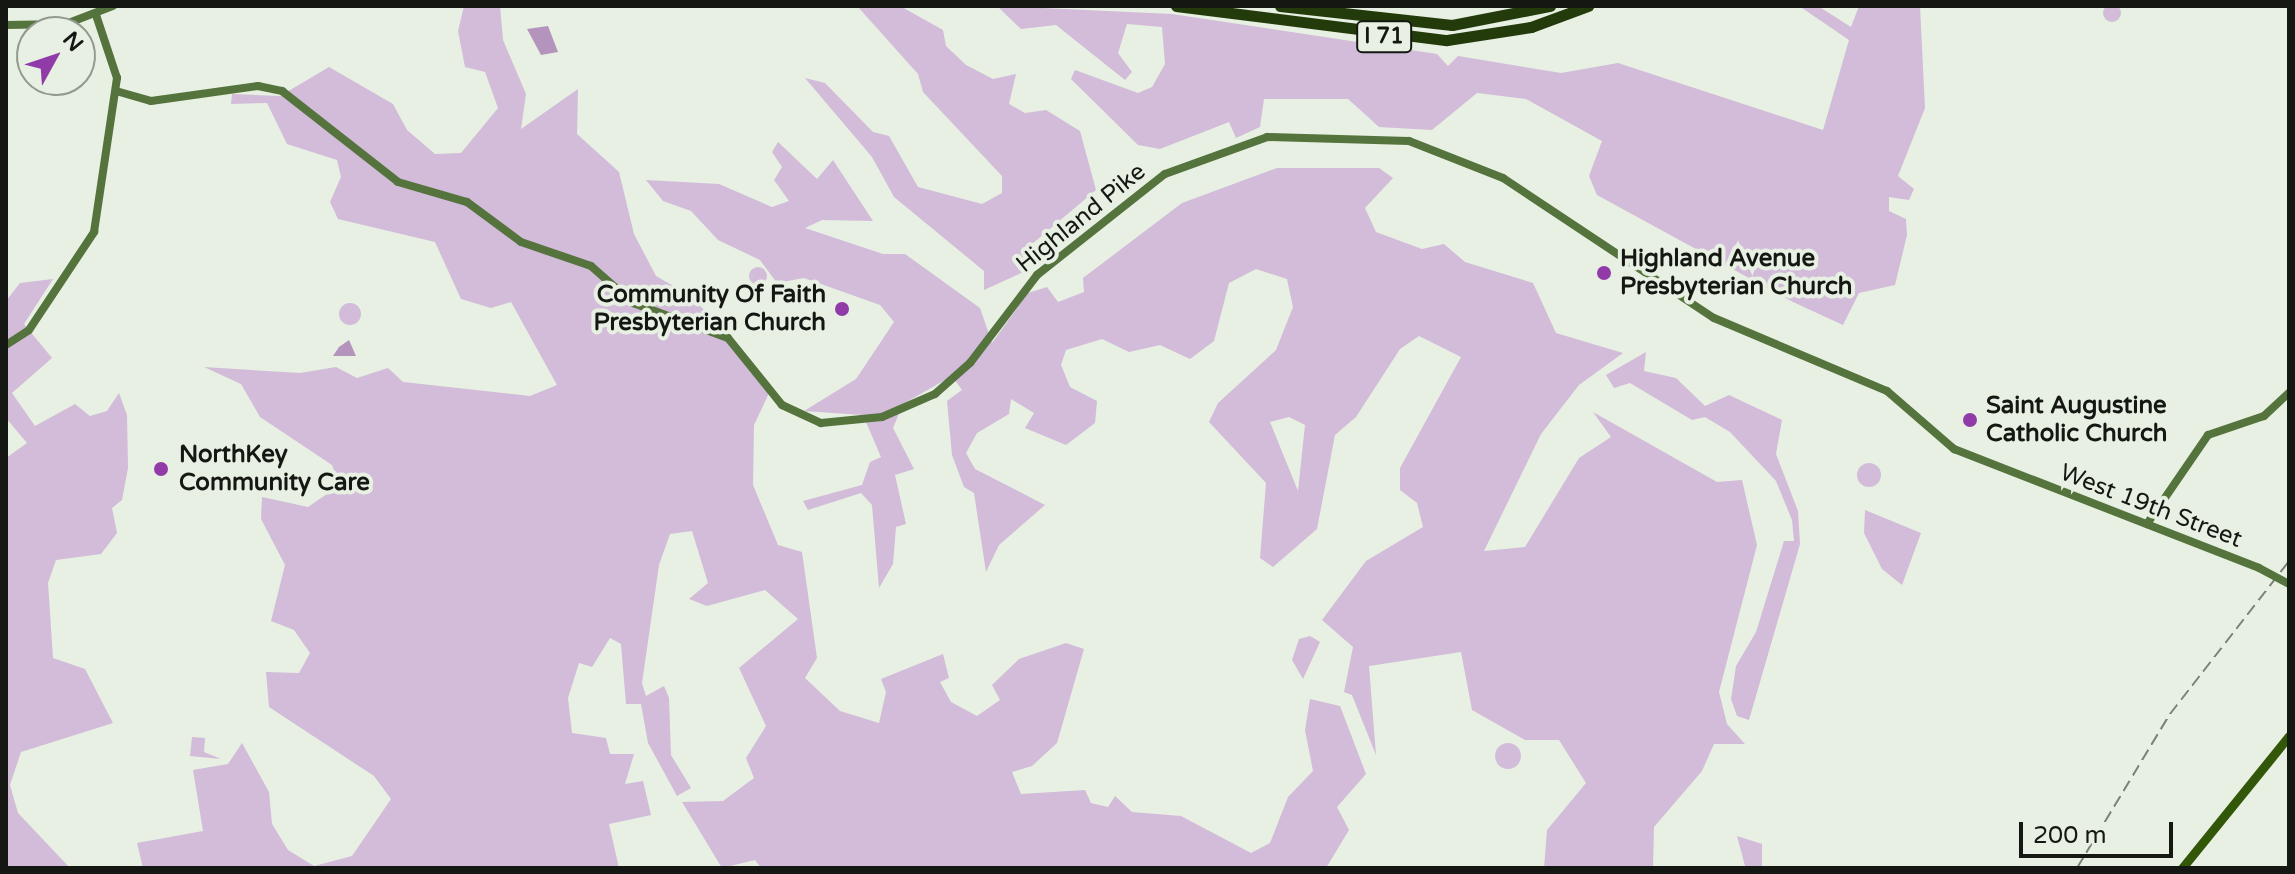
<!DOCTYPE html>
<style>
body{margin:0}
#map{position:relative;width:2295px;height:874px;overflow:hidden;background:#e7f0e2;font-family:"Varela Round",sans-serif}
div>[style]{position:absolute}
.green>*{inset:0;background:#d2bcd9}
.round{border-radius:50%}
.water>*{inset:0;background:#b494bd}
.secondary>*{height:8px;margin:-4px;padding:0 4px;transform-origin:4px;border-radius:4px;background:#55733d}
.primary>*{height:9px;margin:-4.5px;padding:0 4.5px;transform-origin:4.5px;border-radius:4.5px;background:#335709}
.highway>*{height:11px;margin:-5.5px;padding:0 5.5px;transform-origin:5.5px;border-radius:5.5px;background:#233a0b}
.rail>*{height:2px;margin-top:-1px;transform-origin:0;background:repeating-linear-gradient(90deg,#7b8178 0 12px,transparent 0 18px)}
.secondary-bridge>*{height:8px;margin:-4px;padding:0 4px;transform-origin:4px;border-radius:4px;background:#55733d}
.dots>*{width:22px;height:22px;translate:-50% -50%;box-sizing:border-box;border:4px solid #e7f0e2;border-radius:50%}
span{translate:-50% -50%;white-space:nowrap;text-align:center;line-height:1.15;-webkit-text-stroke:8px #e7f0e2;paint-order:stroke}
.shield-label span{padding:2px 6px;background:#e7f0e2;border:2px solid;border-radius:6px;-webkit-text-stroke-width:0}
.shield-label{font-size:22px;color:#151713;font-weight:700}
.street-label{font-size:24px;color:#151713}
.poi-label{font-size:24px;color:#151713;font-weight:700}
.left{translate:0 -50%;text-align:left}
.right{translate:-100% -50%;text-align:right}
.frame{position:absolute;inset:0;border:8px solid #151713;pointer-events:none}
.north{position:absolute;left:16px;top:16px;width:80px;height:80px;box-sizing:border-box;background:#e7f0e2;border:2px solid #93998f;border-radius:50%;rotate:50deg;font-size:22px;font-weight:700;line-height:32px;text-align:center;color:#151713}
.north::after{content:'';display:block;margin:auto;width:28px;height:36px;background:#913ba9;clip-path:polygon(50% 0,100% 100%,50% 72%,0 100%)}
.scale{position:absolute;left:2019px;top:822px;width:154px;height:36px;box-sizing:border-box;border:4px solid #151713;border-top:0;padding-left:10px;font-size:24px;line-height:28px;white-space:nowrap;color:#151713;-webkit-text-stroke:6px #e7f0e2;paint-order:stroke}
</style>
<div id="map">
<div class="green">
<i class="round" style="left:2103px;top:4px;width:18px;height:18px"></i>
<i style="clip-path:polygon(464px 6px,500px 6px,503px 40px,526px 94px,521px 129px,578px 89px,577px 134px,619px 172px,634px 234px,656px 276px,694px 298px,770px 391px,754px 425px,753px 485px,778px 545px,802px 552px,817px 658px,805px 678px,840px 711px,879px 723px,886px 692px,881px 679px,943px 654px,949px 678px,940px 682px,951px 702px,977px 716px,1000px 700px,992px 685px,1019px 659px,1066px 643px,1084px 649px,1057px 743px,1032px 766px,1012px 772px,1021px 794px,1085px 790px,1091px 803px,1108px 807px,1115px 796px,1132px 812px,1181px 816px,1251px 853px,1270px 843px,1288px 797px,1313px 771px,1305px 730px,1310px 699px,1340px 706px,1366px 774px,1337px 807px,1349px 830px,1326px 868px,761px 868px,755px 860px,722px 868px,682px 802px,723px 801px,754px 778px,746px 758px,766px 726px,739px 668px,798px 619px,765px 590px,707px 606px,689px 599px,708px 583px,692px 531px,670px 534px,659px 565px,642px 683px,646px 696px,664px 686px,669px 698px,671px 755px,691px 788px,677px 796px,648px 743px,641px 704px,626px 704px,621px 644px,610px 638px,592px 667px,579px 663px,568px 698px,572px 733px,606px 738px,610px 754px,634px 754px,625px 784px,643px 781px,651px 815px,609px 824px,619px 868px,143px 868px,137px 843px,203px 831px,193px 770px,228px 764px,242px 743px,269px 792px,272px 824px,288px 850px,314px 866px,352px 856px,391px 799px,374px 776px,269px 707px,266px 672px,299px 673px,310px 653px,294px 630px,271px 621px,285px 565px,261px 519px,262px 497px,308px 507px,340px 485px,332px 465px,260px 417px,241px 384px,204px 367px,300px 373px,336px 367px,357px 378px,388px 368px,403px 382px,530px 396px,557px 385px,511px 302px,491px 308px,461px 299px,435px 242px,338px 219px,330px 202px,341px 177px,337px 160px,287px 144px,267px 103px,231px 104px,232px 94px,280px 96px,329px 67px,393px 104px,407px 130px,435px 154px,461px 153px,498px 108px,485px 72px,465px 67px,458px 31px)"></i>
<i style="clip-path:polygon(900px 6px,943px 30px,946px 46px,966px 65px,993px 79px,1016px 74px,1009px 104px,1025px 113px,1046px 110px,1080px 131px,1096px 190px,1025px 250px,1030px 269px,984px 290px,984px 271px,894px 197px,872px 157px,805px 78px,825px 83px,873px 132px,889px 136px,918px 187px,982px 204px,1002px 193px,1002px 176px,923px 92px,918px 74px,858px 7px)"></i>
<i style="clip-path:polygon(997px 6px,1172px 14px,1437px 54px,1448px 66px,1458px 56px,1561px 73px,1618px 63px,1823px 130px,1849px 40px,1799px 6px,1818px 6px,1851px 27px,1859px 6px,1920px 6px,1925px 108px,1898px 176px,1914px 189px,1909px 200px,1889px 197px,1889px 211px,1906px 219px,1907px 235px,1895px 285px,1859px 293px,1843px 325px,1793px 302px,1597px 195px,1589px 176px,1602px 141px,1526px 99px,1477px 93px,1432px 130px,1379px 127px,1348px 99px,1264px 99px,1260px 127px,1236px 138px,1229px 122px,1160px 149px,1138px 145px,1071px 79px,1075px 70px,1138px 93px,1152px 87px,1165px 64px,1162px 27px,1127px 24px,1118px 53px,1132px 72px,1125px 80px,1056px 25px,1021px 29px)"></i>
<i style="clip-path:polygon(evenodd,778px 142px,817px 179px,833px 160px,873px 221px,822px 220px,805px 228px,883px 254px,905px 254px,980px 308px,992px 343px,1028px 293px,1047px 287px,1058px 302px,1084px 292px,1083px 278px,1182px 203px,1277px 168px,1379px 168px,1393px 178px,1365px 208px,1376px 232px,1422px 249px,1444px 244px,1465px 262px,1533px 283px,1556px 333px,1623px 353px,1579px 385px,1541px 434px,1484px 551px,1525px 547px,1579px 458px,1611px 437px,1593px 412px,1717px 482px,1742px 480px,1757px 545px,1719px 692px,1727px 724px,1745px 744px,1714px 744px,1702px 771px,1654px 827px,1653px 868px,1544px 868px,1547px 830px,1586px 783px,1559px 740px,1525px 740px,1472px 710px,1461px 652px,1369px 666px,1376px 755px,1352px 695px,1344px 692px,1353px 647px,1322px 620px,1366px 561px,1423px 527px,1417px 503px,1400px 490px,1400px 468px,1461px 357px,1419px 336px,1400px 349px,1356px 417px,1335px 435px,1317px 529px,1273px 567px,1260px 558px,1266px 483px,1209px 422px,1218px 403px,1276px 350px,1293px 307px,1287px 279px,1256px 269px,1229px 283px,1214px 341px,1190px 359px,1160px 345px,1129px 352px,1102px 339px,1066px 350px,1061px 365px,1070px 387px,1097px 401px,1095px 423px,1066px 445px,1025px 428px,1034px 413px,1011px 399px,1009px 414px,977px 433px,966px 453px,975px 469px,1045px 505px,999px 545px,986px 572px,974px 493px,964px 487px,952px 455px,947px 401px,962px 390px,952px 376px,903px 404px,893px 428px,914px 469px,895px 475px,906px 524px,896px 527px,893px 564px,879px 588px,872px 505px,861px 493px,808px 510px,803px 501px,862px 485px,870px 462px,881px 457px,863px 415px,804px 411px,856px 379px,894px 322px,880px 305px,804px 278px,777px 283px,760px 260px,718px 240px,691px 211px,663px 201px,646px 180px,719px 184px,772px 207px,789px 201px,774px 180px,782px 167px,772px 152px,778px 142px,1289px 417px,1305px 425px,1298px 491px,1270px 422px,1289px 417px)"></i>
<i class="round" style="left:749px;top:267px;width:18px;height:18px"></i>
<i style="clip-path:polygon(53px 279px,24px 324px,52px 358px,12px 393px,35px 426px,75px 404px,90px 416px,107px 411px,119px 393px,127px 415px,128px 468px,122px 500px,112px 508px,117px 533px,101px 554px,56px 560px,48px 583px,53px 658px,85px 669px,113px 723px,21px 752px,10px 785px,18px 813px,70px 868px,6px 868px,6px 458px,27px 443px,6px 418px,6px 301px,20px 283px)"></i>
<i class="round" style="left:339px;top:303px;width:22px;height:22px"></i>
<i style="clip-path:polygon(1646px 352px,1644px 371px,1676px 378px,1705px 406px,1729px 395px,1782px 420px,1776px 454px,1798px 511px,1800px 544px,1749px 720px,1737px 716px,1731px 699px,1736px 666px,1756px 632px,1784px 541px,1794px 541px,1792px 520px,1776px 481px,1730px 432px,1705px 417px,1692px 420px,1630px 383px,1614px 388px,1606px 375px)"></i>
<i class="round" style="left:1857px;top:463px;width:24px;height:24px"></i>
<i style="clip-path:polygon(1865px 510px,1921px 533px,1902px 585px,1882px 569px,1864px 533px)"></i>
<i style="clip-path:polygon(1310px 636px,1320px 642px,1303px 679px,1292px 660px,1299px 639px)"></i>
<i style="clip-path:polygon(192px 737px,205px 738px,204px 752px,221px 759px,190px 756px)"></i>
<i class="round" style="left:1495px;top:743px;width:26px;height:26px"></i>
<i style="clip-path:polygon(1737px 836px,1762px 844px,1762px 868px,1721px 868px,1745px 866px)"></i>
</div>
<div class="water">
<i style="clip-path:polygon(548px 26px,558px 52px,541px 55px,527px 29px)"></i>
<i style="clip-path:polygon(349px 340px,356px 356px,333px 356px,339px 347px)"></i>
</div>
<div class="secondary">
<i style="left:6px;top:25px;width:60px;rotate:-1deg"></i>
<i style="left:66px;top:24px;width:50px;rotate:-21deg"></i>
<i style="left:116px;top:91px;width:36px;rotate:16deg"></i>
<i style="left:151px;top:101px;width:108px;rotate:-8deg"></i>
<i style="left:258px;top:86px;width:25px;rotate:12deg"></i>
<i style="left:282px;top:91px;width:147px;rotate:38.1deg"></i>
<i style="left:398px;top:182px;width:72px;rotate:16.2deg"></i>
<i style="left:467px;top:202px;width:67px;rotate:36.5deg"></i>
<i style="left:521px;top:242px;width:74px;rotate:18.9deg"></i>
<i style="left:591px;top:266px;width:56px;rotate:41.4deg"></i>
<i style="left:633px;top:303px;width:101px;rotate:20.2deg"></i>
<i style="left:728px;top:338px;width:86px;rotate:51.1deg"></i>
<i style="left:782px;top:405px;width:43px;rotate:24.8deg"></i>
<i style="left:821px;top:423px;width:61px;rotate:-5.6deg"></i>
<i style="left:882px;top:417px;width:58px;rotate:-23.5deg"></i>
<i style="left:935px;top:394px;width:47px;rotate:-41.5deg"></i>
<i style="left:970px;top:363px;width:111px;rotate:-52.7deg"></i>
<i style="left:1037px;top:275px;width:163px;rotate:-38.3deg"></i>
<i style="left:1165px;top:174px;width:109px;rotate:-19.9deg"></i>
<i style="left:1267px;top:137px;width:142px;rotate:1.6deg"></i>
<i style="left:1409px;top:141px;width:101px;rotate:21.5deg"></i>
<i style="left:1503px;top:178px;width:253px;rotate:33.6deg"></i>
<i style="left:1714px;top:318px;width:188px;rotate:22.9deg"></i>
<i style="left:1887px;top:391px;width:89px;rotate:40.9deg"></i>
<i style="left:1954px;top:449px;width:327px;rotate:21.3deg"></i>
<i style="left:6px;top:345px;width:27px;rotate:-33deg"></i>
<i style="left:29px;top:330px;width:118px;rotate:-56.4deg"></i>
<i style="left:94px;top:232px;width:156px;rotate:-81.5deg"></i>
<i style="left:117px;top:78px;width:66px;rotate:-108.4deg"></i>
<i style="left:2147px;top:524px;width:108px;rotate:-55.6deg"></i>
<i style="left:2208px;top:435px;width:59px;rotate:-18.7deg"></i>
<i style="left:2264px;top:416px;width:34px;rotate:-43deg"></i>
</div>
<div class="primary">
<i style="left:2182px;top:868px;width:170px;rotate:-51deg"></i>
</div>
<div class="highway">
<i style="left:1176px;top:6px;width:273px;rotate:7.2deg"></i>
<i style="left:1447px;top:40px;width:85px;rotate:-8.8deg"></i>
<i style="left:1531px;top:27px;width:61px;rotate:-20.2deg"></i>
<i style="left:1280px;top:6px;width:173px;rotate:6.3deg"></i>
<i style="left:1452px;top:25px;width:100px;rotate:-11deg"></i>
</div>
<div class="rail">
<i style="left:2077px;top:868px;width:180px;rotate:-58.9deg"></i>
<i style="left:2170px;top:714px;width:194px;rotate:-52.1deg"></i>
</div>
<div class="secondary-bridge">
<i style="left:2259px;top:568px;width:34px;rotate:28deg"></i>
</div>
<div class="dots">
<i style="left:1604px;top:273px;background:#913ba9"></i>
<i style="left:842px;top:309px;background:#913ba9"></i>
<i style="left:1970px;top:420px;background:#913ba9"></i>
<i style="left:161px;top:469px;background:#913ba9"></i>
</div>
<div class="shield-label">
<span style="left:1384px;top:37px">I 71</span>
</div>
<div class="street-label">
<span style="left:1081px;top:218px;rotate:-39deg">Highland Pike</span>
<span style="left:2151px;top:506px;rotate:21deg">West 19th Street</span>
</div>
<div class="poi-label">
<span class="left" style="left:1620px;top:273px">Highland Avenue<br>Presbyterian Church</span>
<span class="right" style="left:826px;top:309px">Community Of Faith<br>Presbyterian Church</span>
<span class="left" style="left:1986px;top:420px">Saint Augustine<br>Catholic Church</span>
<span class="left" style="left:179px;top:469px">NorthKey<br>Community Care</span>
</div>
<div class="frame"></div>
<div class="north">N</div>
<div class="scale">200 m</div>
</div>
